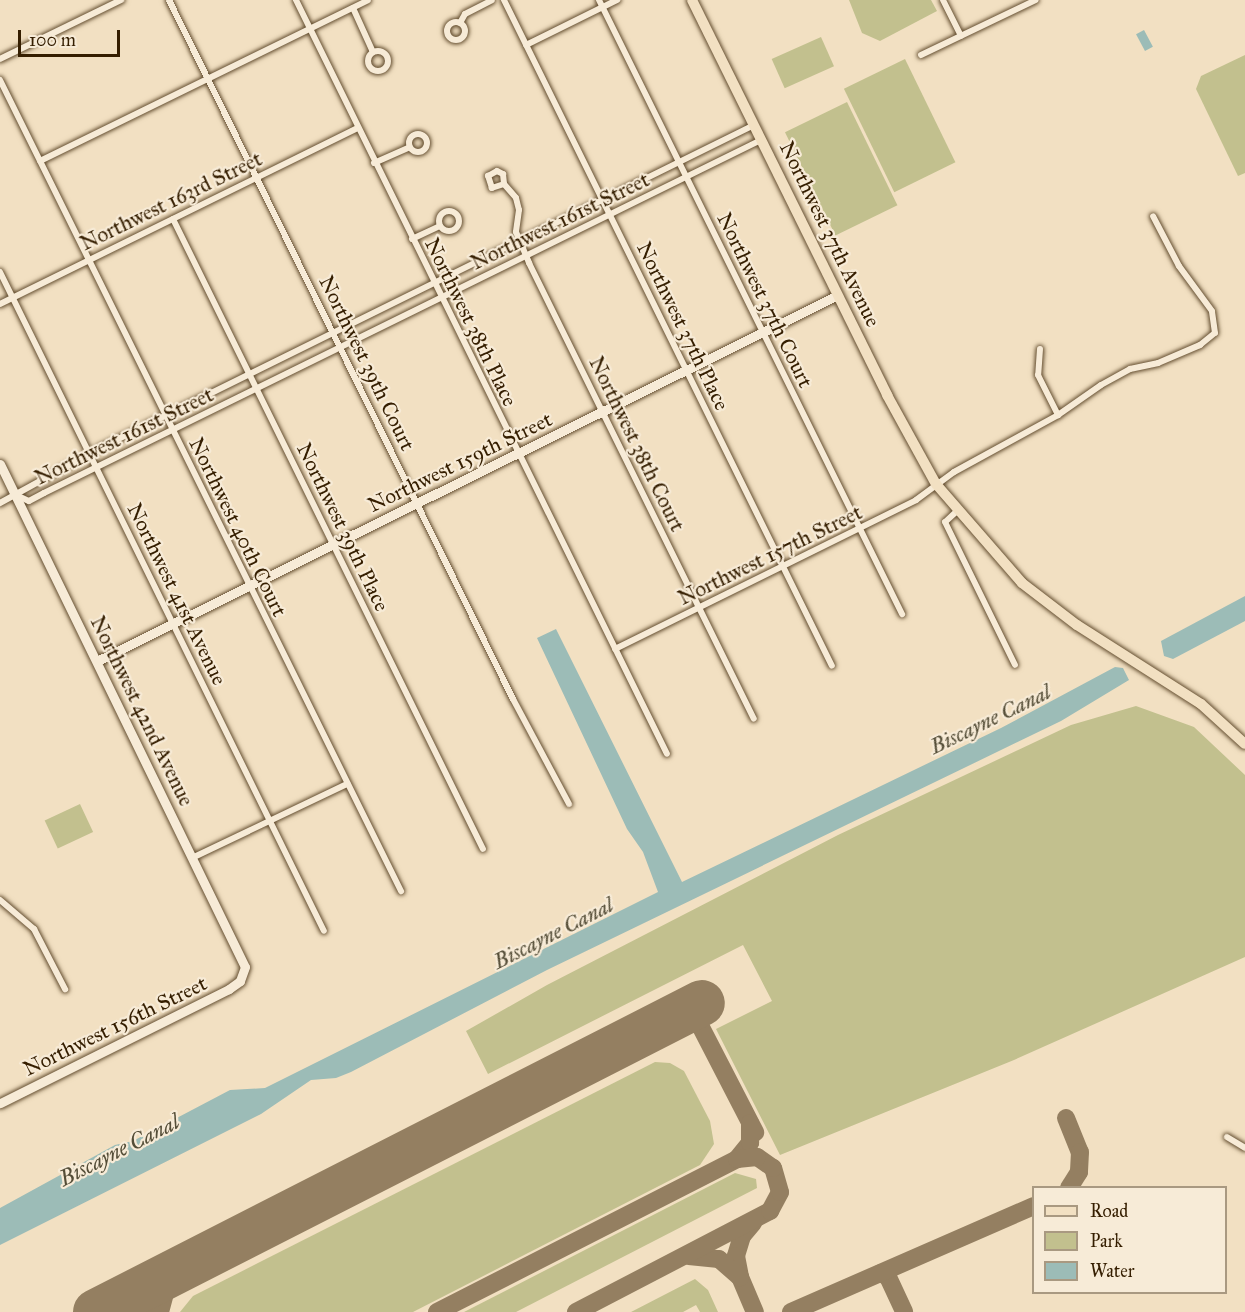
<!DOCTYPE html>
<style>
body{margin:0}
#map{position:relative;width:1245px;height:1312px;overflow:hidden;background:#f2e0c2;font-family:"IM FELL Great Primer",serif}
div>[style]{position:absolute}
.green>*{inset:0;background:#c2c08e;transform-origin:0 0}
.water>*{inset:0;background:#9cbcb7;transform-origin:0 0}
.taxiway>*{height:18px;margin:-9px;padding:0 9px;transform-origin:9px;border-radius:9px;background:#947f61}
.runway>*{height:46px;margin:-23px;padding:0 23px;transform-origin:23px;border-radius:23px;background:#947f61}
.roads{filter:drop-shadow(0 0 2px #644e30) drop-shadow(0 0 2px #644e30)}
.street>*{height:6px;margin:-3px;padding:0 3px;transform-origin:3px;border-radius:3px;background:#f7ebd7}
.street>.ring{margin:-3px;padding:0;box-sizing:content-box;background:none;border:6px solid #f7ebd7;border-radius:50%}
.secondary>*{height:9px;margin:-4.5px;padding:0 4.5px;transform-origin:4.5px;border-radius:4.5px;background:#f7ebd7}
.primary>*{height:10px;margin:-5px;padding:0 5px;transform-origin:5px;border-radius:5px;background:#f2e0c2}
span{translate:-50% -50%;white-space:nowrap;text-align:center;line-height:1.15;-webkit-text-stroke:4.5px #f7ebd7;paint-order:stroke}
.street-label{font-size:21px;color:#351e00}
.water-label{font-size:22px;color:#544d37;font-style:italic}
.legend{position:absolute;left:1032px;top:1186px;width:195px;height:108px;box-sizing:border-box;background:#f7ebd7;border:2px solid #a99981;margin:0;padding:8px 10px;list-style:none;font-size:18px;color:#351e00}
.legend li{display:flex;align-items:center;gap:12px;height:30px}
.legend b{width:30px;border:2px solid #a99981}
.scale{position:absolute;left:18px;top:30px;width:102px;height:27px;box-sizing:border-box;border:3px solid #351e00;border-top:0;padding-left:8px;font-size:18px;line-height:21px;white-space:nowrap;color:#351e00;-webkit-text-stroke:4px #f7ebd7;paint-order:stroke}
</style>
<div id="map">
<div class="green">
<i style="clip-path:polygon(849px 0,931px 0,937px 11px,880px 41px,862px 33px)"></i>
<i style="left:821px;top:37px;width:32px;height:54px;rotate:66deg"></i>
<i style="clip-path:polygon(1245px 55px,1245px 173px,1238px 176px,1196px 89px,1201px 76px)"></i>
<i style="left:905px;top:59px;width:115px;height:68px;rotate:64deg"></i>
<i style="left:847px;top:102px;width:115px;height:69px;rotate:64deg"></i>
<i style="clip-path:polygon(1136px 706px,1194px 727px,1245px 775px,1245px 957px,1014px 1060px,780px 1155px,716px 1029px,772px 1001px,743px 945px,488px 1074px,466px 1031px,547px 985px,838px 835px,1071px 725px)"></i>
<i style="left:80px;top:804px;width:31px;height:39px;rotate:65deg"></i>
<i style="clip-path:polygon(655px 1062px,670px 1063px,684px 1071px,710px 1121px,714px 1144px,700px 1165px,413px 1312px,180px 1312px,193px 1296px)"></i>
<i style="clip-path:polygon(735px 1173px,756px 1179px,757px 1188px,516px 1312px,464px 1312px)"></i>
<i style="clip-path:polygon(695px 1279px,708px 1290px,718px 1312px,700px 1312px,696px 1305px,683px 1312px,631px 1312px)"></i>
</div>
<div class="water">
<i style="left:1144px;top:30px;width:19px;height:9px;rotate:62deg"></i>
<i style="clip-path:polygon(1245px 596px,1245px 621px,1173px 659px,1164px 656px,1161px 641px)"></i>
<i style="clip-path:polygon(556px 629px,682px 882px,1001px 728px,1115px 667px,1123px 668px,1129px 680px,1061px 721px,547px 970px,351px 1072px,336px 1078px,311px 1080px,261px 1114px,0 1245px,0 1208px,115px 1145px,133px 1141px,230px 1090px,265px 1088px,658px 892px,643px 852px,627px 829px,537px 638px)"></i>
</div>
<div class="taxiway">
<i style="left:691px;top:1008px;width:140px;rotate:62.7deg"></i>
<i style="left:1066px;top:1118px;width:37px;rotate:68deg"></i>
<i style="left:1080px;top:1152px;width:20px;rotate:93deg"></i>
<i style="left:1079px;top:1172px;width:19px;rotate:122deg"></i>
<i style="left:753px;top:1223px;width:17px;rotate:130deg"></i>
<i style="left:742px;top:1236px;width:21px;rotate:107deg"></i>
<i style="left:736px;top:1256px;width:21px;rotate:79deg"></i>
<i style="left:740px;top:1277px;width:38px;rotate:67deg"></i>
<i style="left:689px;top:1256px;width:30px;rotate:6deg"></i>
<i style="left:719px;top:1259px;width:28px;rotate:41deg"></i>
<i style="left:881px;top:1273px;width:8px;rotate:30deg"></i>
<i style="left:888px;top:1277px;width:38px;rotate:65deg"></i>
<i style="left:112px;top:1304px;width:23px;rotate:5deg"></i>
<i style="left:135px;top:1306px;width:17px;rotate:21deg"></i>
<i style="left:160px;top:1312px;width:28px;rotate:-75deg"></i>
<i style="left:167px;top:1285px;width:21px;rotate:-49deg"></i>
<i style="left:437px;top:1312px;width:337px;rotate:-27deg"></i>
<i style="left:737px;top:1159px;width:21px;rotate:-51deg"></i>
<i style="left:750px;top:1143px;width:20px;rotate:-90deg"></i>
<i style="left:576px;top:1312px;width:219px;rotate:-27.5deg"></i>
<i style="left:770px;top:1211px;width:21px;rotate:-62deg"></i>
<i style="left:780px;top:1192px;width:25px;rotate:-106deg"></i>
<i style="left:773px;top:1168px;width:19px;rotate:-145deg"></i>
<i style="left:757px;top:1157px;width:20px;rotate:174deg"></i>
<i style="left:791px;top:1312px;width:265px;rotate:-23.6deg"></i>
</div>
<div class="runway">
<i style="left:96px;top:1312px;width:680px;rotate:-27.02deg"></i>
</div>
<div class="roads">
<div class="street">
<i style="left:169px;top:0;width:779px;rotate:63.8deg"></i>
<i style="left:513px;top:699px;width:119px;rotate:61.9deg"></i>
<i style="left:296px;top:0;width:840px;rotate:63.8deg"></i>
<i style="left:504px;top:0;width:742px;rotate:63.78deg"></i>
<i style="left:599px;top:0;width:685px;rotate:63.73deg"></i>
<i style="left:943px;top:0;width:40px;rotate:63.4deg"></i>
<i style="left:353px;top:8px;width:48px;rotate:65.6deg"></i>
<i class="ring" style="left:447px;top:22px;width:12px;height:12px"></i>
<i style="left:460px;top:23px;width:10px;rotate:-61deg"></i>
<i style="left:465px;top:14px;width:30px;rotate:-27deg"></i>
<i style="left:526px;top:45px;width:102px;rotate:-26.3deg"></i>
<i class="ring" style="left:368px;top:51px;width:14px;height:14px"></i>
<i style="left:921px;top:55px;width:127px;rotate:-25.6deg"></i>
<i style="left:0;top:59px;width:135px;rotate:-26deg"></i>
<i style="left:0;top:80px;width:905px;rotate:63.69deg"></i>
<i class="ring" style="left:409px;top:134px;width:12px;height:12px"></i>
<i style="left:40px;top:161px;width:365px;rotate:-26.1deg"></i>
<i style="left:374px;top:163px;width:39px;rotate:-24deg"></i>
<i style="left:504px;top:184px;width:13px;rotate:162deg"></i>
<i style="left:492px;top:188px;width:13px;rotate:-108deg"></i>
<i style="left:488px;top:176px;width:10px;rotate:-29deg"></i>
<i style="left:497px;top:171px;width:7px;rotate:27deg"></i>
<i style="left:503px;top:174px;width:10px;rotate:84deg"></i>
<i style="left:504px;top:184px;width:18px;rotate:49deg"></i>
<i style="left:516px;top:198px;width:12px;rotate:76deg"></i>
<i style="left:519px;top:210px;width:22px;rotate:98deg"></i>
<i style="left:516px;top:232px;width:34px;rotate:67deg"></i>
<i style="left:529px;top:263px;width:508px;rotate:63.74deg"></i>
<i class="ring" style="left:439px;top:211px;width:14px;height:14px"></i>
<i style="left:173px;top:219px;width:702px;rotate:63.8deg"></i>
<i style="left:412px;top:239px;width:31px;rotate:-25deg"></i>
<i style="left:0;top:272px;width:734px;rotate:63.82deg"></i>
<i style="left:0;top:304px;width:398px;rotate:-26.2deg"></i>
<i style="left:1040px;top:349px;width:26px;rotate:94deg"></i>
<i style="left:1038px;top:375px;width:45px;rotate:63.4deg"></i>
<i style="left:16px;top:495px;width:14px;rotate:25deg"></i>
<i style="left:29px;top:501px;width:17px;rotate:-28deg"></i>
<i style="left:44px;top:493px;width:799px;rotate:-26.21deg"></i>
<i style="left:0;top:503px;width:116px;rotate:-28.8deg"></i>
<i style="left:102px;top:447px;width:727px;rotate:-26.28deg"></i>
<i style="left:957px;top:511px;width:16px;rotate:137deg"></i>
<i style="left:945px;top:522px;width:159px;rotate:63.9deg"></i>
<i style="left:615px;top:649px;width:336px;rotate:-26.3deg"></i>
<i style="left:916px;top:500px;width:47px;rotate:-36.4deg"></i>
<i style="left:954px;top:472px;width:119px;rotate:-28.7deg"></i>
<i style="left:1058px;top:415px;width:52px;rotate:-34.9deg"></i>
<i style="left:1101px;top:385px;width:33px;rotate:-29deg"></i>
<i style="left:1130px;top:369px;width:29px;rotate:-12deg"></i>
<i style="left:1158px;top:363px;width:46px;rotate:-23.2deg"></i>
<i style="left:1200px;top:345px;width:19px;rotate:-39deg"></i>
<i style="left:1215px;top:333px;width:22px;rotate:-98deg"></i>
<i style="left:1212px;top:311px;width:56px;rotate:-126.3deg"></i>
<i style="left:1179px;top:266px;width:56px;rotate:-117.5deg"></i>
<i style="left:194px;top:857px;width:170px;rotate:-25.5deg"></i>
<i style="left:0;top:900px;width:45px;rotate:40.5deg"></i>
<i style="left:34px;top:929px;width:68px;rotate:62.7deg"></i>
<i style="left:1227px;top:1137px;width:21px;rotate:31deg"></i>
</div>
<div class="secondary">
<i style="left:0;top:464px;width:559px;rotate:64.03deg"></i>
<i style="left:245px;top:967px;width:15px;rotate:110deg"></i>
<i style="left:240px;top:981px;width:14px;rotate:144deg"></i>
<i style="left:229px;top:989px;width:256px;rotate:153.5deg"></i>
<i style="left:97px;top:661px;width:826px;rotate:-26.29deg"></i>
</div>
<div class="primary">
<i style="left:692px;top:0;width:441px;rotate:63.7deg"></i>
<i style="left:887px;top:395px;width:102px;rotate:61.2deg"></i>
<i style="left:936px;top:484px;width:131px;rotate:49deg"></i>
<i style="left:1022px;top:583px;width:69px;rotate:37.4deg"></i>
<i style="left:1077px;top:625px;width:147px;rotate:32.5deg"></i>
<i style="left:1201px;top:704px;width:59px;rotate:42.3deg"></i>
</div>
</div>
<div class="street-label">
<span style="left:171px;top:201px;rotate:-26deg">Northwest 163rd Street</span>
<span style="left:560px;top:221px;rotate:-26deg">Northwest 161st Street</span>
<span style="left:830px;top:234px;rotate:64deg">Northwest 37th Avenue</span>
<span style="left:765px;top:300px;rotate:64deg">Northwest 37th Court</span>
<span style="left:471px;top:322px;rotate:64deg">Northwest 38th Place</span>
<span style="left:683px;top:326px;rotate:64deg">Northwest 37th Place</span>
<span style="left:367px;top:363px;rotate:64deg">Northwest 39th Court</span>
<span style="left:124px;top:436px;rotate:-26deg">Northwest 161st Street</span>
<span style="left:637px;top:444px;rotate:64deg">Northwest 38th Court</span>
<span style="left:460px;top:462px;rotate:-26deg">Northwest 159th Street</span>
<span style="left:238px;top:527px;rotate:64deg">Northwest 40th Court</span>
<span style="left:343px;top:527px;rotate:64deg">Northwest 39th Place</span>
<span style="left:770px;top:555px;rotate:-26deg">Northwest 157th Street</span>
<span style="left:177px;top:594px;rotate:64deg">Northwest 41st Avenue</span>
<span style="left:142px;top:711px;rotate:64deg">Northwest 42nd Avenue</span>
<span style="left:115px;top:1026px;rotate:-26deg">Northwest 156th Street</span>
</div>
<div class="water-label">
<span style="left:990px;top:719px;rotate:-26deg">Biscayne Canal</span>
<span style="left:553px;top:933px;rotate:-27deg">Biscayne Canal</span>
<span style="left:119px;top:1150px;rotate:-27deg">Biscayne Canal</span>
</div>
<ul class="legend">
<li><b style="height:8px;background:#f2e0c2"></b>Road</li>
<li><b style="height:16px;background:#c2c08e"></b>Park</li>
<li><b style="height:16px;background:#9cbcb7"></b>Water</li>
</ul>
<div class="scale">100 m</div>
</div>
